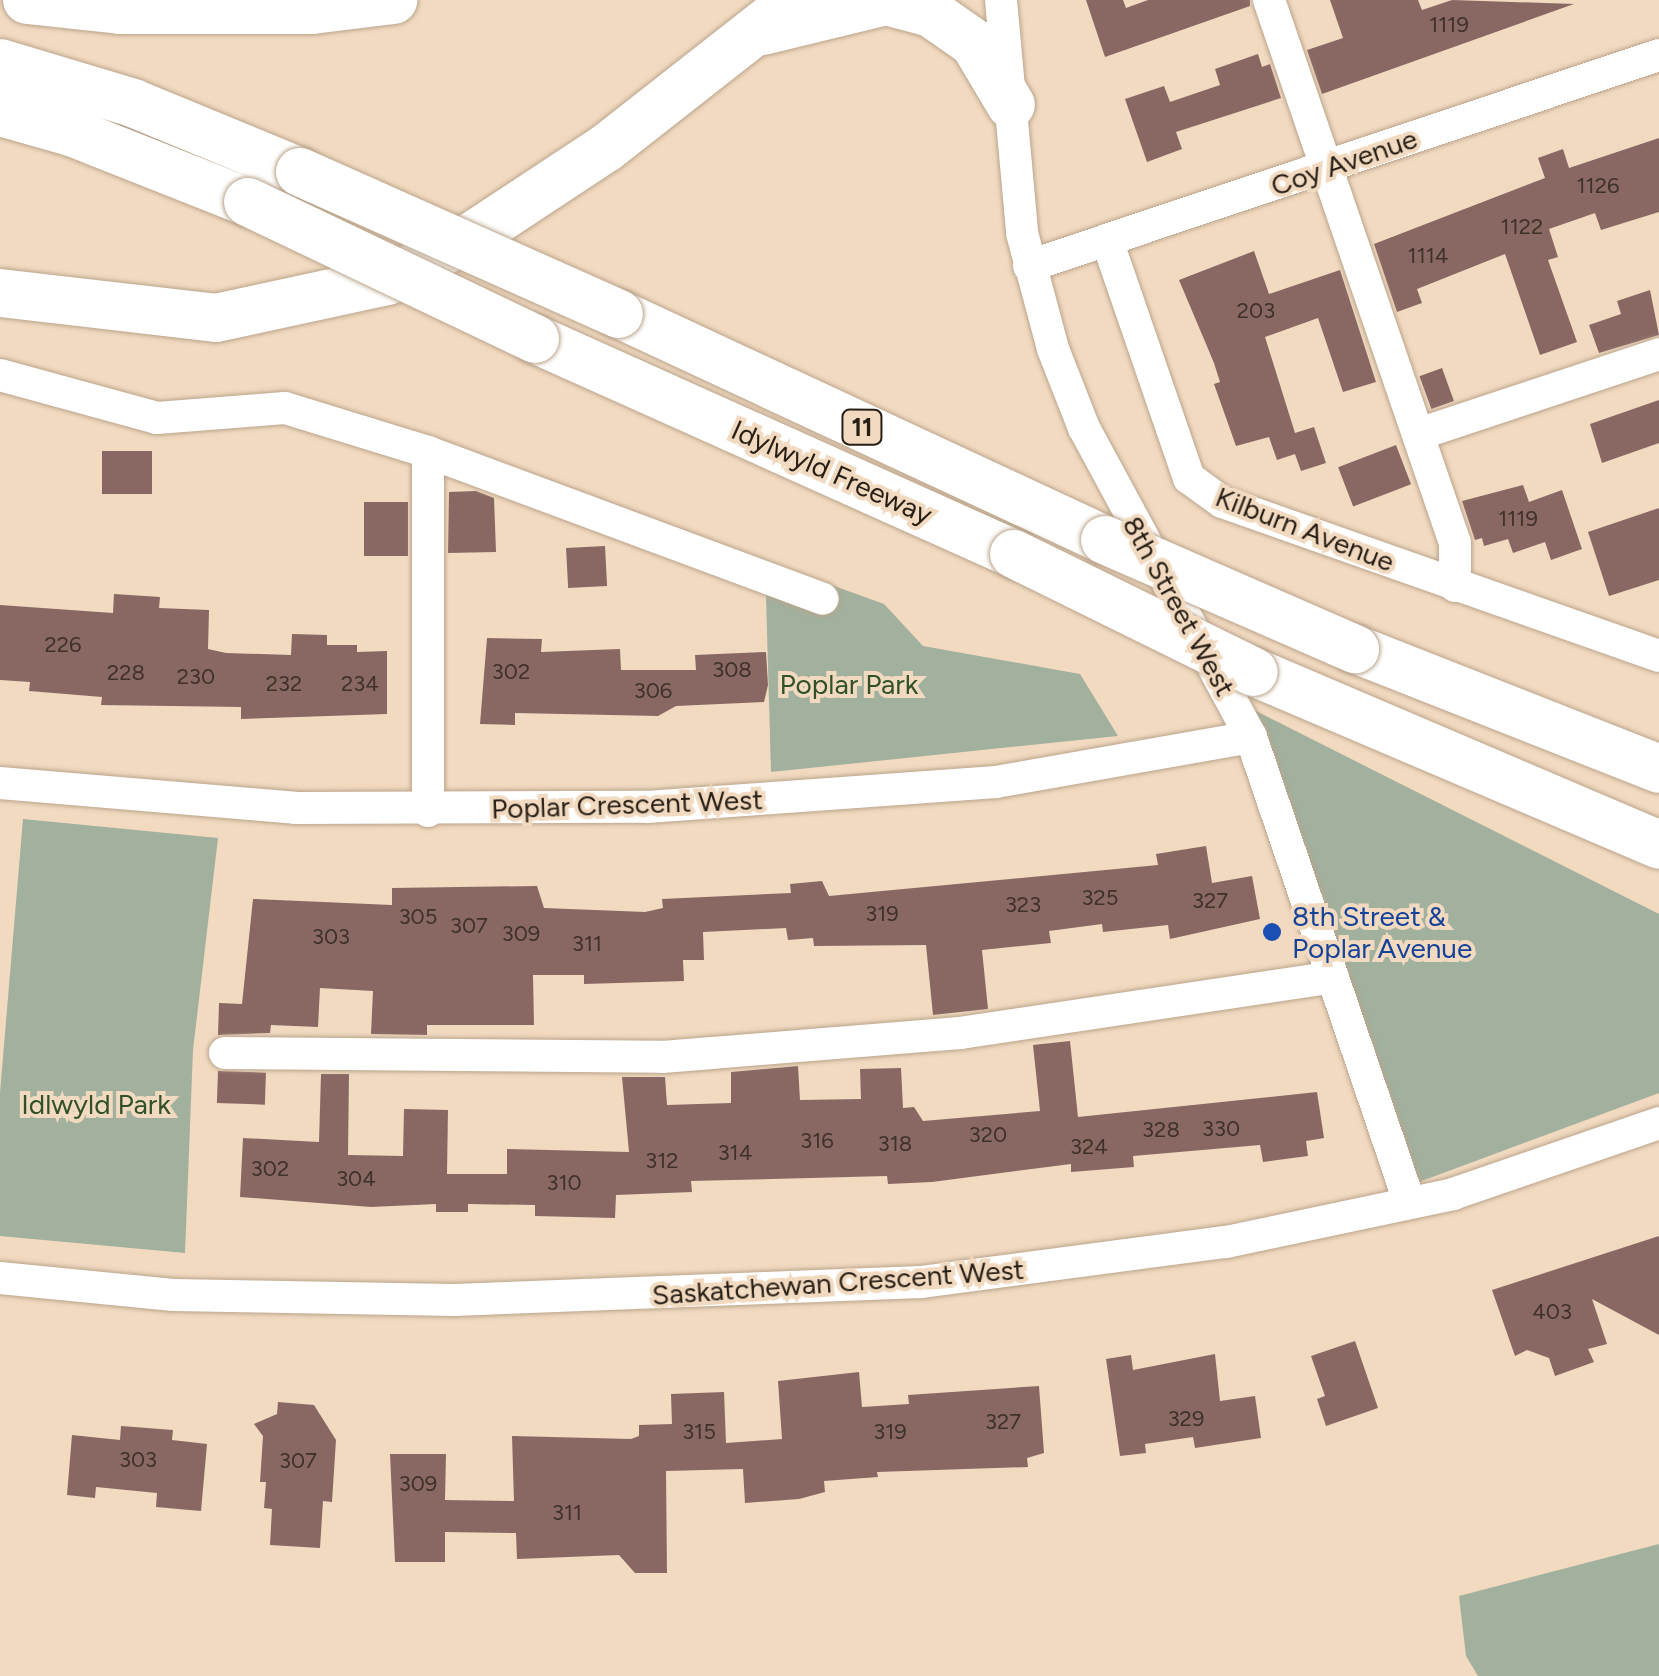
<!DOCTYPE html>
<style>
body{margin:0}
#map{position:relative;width:1659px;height:1676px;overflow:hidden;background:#f1dac0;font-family:Figtree,sans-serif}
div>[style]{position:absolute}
.green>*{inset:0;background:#a2b09e}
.building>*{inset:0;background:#896864;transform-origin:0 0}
.roads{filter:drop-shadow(0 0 2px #baa48b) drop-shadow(0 0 2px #baa48b)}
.minor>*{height:32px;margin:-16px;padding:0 16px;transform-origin:16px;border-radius:16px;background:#fff}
.highway>*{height:48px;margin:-24px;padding:0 24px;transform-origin:24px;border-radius:24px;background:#fff}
.bridges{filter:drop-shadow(0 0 2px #baa48b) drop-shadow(0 0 2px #baa48b)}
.highway-bridge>*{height:48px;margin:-24px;padding:0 24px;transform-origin:24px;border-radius:24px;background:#fff}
.dots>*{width:28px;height:28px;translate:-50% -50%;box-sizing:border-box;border:5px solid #f1dac0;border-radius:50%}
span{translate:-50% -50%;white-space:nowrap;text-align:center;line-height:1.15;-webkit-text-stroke:8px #f1dac0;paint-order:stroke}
.number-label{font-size:22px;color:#40312a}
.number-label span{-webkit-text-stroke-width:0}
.shield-label span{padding:2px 8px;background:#f1dac0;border:2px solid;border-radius:8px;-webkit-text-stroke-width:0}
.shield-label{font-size:25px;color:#271f16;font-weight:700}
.street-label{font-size:28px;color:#271f16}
.park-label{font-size:28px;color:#315128}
.transit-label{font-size:28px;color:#164399}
.left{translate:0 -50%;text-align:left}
</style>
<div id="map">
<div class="green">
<i style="clip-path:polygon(765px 561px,884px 604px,923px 646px,1080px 674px,1118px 736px,771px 772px)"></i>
<i style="clip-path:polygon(1246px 706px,1659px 914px,1659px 1093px,1419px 1182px)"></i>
<i style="clip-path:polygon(23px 819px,218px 838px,193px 1050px,185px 1253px,0 1236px,0 1093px)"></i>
<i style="clip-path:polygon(1659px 1544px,1659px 1676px,1478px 1676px,1466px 1656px,1459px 1596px)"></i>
</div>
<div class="building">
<i style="clip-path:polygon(1086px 0,1123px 0,1126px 8px,1148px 0,1250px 0,1250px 6px,1105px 57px)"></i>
<i style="clip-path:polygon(1330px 0,1418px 0,1422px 10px,1452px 0,1574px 4px,1322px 94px,1307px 50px,1343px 38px)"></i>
<i style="clip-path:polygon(1258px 54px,1262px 67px,1270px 64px,1281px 98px,1176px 132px,1182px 149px,1147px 162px,1125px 99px,1164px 86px,1170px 102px,1220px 85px,1215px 69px)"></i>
<i style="clip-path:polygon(1659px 138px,1659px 212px,1601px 230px,1595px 213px,1549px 229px,1558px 257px,1548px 260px,1577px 342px,1540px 355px,1505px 254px,1417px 289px,1422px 303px,1397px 312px,1374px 244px,1545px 178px,1538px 158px,1563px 149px,1569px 168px)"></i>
<i style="clip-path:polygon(1254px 251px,1269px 294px,1340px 270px,1376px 382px,1343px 392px,1318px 318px,1265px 337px,1295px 433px,1314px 427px,1326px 463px,1301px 471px,1295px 454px,1277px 460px,1269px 437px,1236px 446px,1214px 384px,1220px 382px,1214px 363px,1179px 280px)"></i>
<i style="clip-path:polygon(1650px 290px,1659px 335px,1599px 353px,1589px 325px,1621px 314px,1617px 301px)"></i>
<i style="left:1442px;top:368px;width:35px;height:24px;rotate:70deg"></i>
<i style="clip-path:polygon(1659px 400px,1659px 443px,1602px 463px,1590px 424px)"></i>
<i style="left:1396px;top:445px;width:42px;height:62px;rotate:69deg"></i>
<i style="left:102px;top:451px;width:50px;height:43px"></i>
<i style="clip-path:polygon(1523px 485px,1529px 502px,1562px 490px,1582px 549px,1551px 560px,1545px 542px,1513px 553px,1508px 539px,1484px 546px,1482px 538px,1475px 540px,1462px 501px)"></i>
<i style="clip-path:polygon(476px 491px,494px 498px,496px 552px,448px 553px,449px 492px)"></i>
<i style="left:364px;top:502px;width:44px;height:54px"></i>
<i style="clip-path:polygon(1659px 508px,1659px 580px,1609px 596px,1588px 532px)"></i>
<i style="left:605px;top:546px;width:40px;height:39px;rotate:87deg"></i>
<i style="clip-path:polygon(114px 594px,160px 597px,159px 608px,209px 610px,208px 649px,226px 653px,291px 655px,292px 634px,327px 635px,327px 645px,357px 645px,357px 652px,387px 651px,387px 714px,241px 719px,241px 707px,101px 705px,102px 697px,29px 691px,30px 682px,0 680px,0 605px,113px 613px)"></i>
<i style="clip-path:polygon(487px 638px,542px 639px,541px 652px,620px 649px,621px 670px,696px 670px,695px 655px,766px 652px,768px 685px,764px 702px,676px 706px,658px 716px,515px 713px,515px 725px,480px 724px)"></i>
<i style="clip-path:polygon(1206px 846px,1212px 883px,1252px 876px,1260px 919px,1170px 939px,1168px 925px,1103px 932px,1102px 924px,1049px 931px,1051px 943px,982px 950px,988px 1009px,933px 1015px,926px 945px,814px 946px,813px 938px,788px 940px,786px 928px,703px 932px,704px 960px,683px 960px,684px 981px,584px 984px,584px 975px,533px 975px,534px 1025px,427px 1025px,427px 1035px,371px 1034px,373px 991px,320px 988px,318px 1027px,271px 1025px,270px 1033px,218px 1035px,219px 1003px,242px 1004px,253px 899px,392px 905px,392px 888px,537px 886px,544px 908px,645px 912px,663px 908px,662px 899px,791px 893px,790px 884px,822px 881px,829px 896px,1158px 865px,1156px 854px)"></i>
<i style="clip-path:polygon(1070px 1041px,1078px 1117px,1317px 1092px,1324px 1138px,1306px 1141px,1308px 1156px,1263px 1162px,1260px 1145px,1133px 1156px,1134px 1167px,1071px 1172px,1071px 1164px,932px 1182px,888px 1184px,887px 1176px,691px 1181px,692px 1192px,616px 1195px,615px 1218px,535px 1216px,535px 1205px,468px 1204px,468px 1212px,436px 1212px,436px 1204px,371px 1207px,240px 1197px,243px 1138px,319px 1142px,321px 1074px,349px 1074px,348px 1155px,403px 1156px,404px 1109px,448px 1110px,447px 1174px,507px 1174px,507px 1149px,629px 1152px,622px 1077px,665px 1077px,667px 1105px,731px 1103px,731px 1072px,798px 1066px,800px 1100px,861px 1099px,860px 1069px,901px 1068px,903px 1108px,914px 1107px,923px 1121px,1040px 1111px,1033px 1045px)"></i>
<i style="left:218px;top:1071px;width:48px;height:32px;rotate:2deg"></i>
<i style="clip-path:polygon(1659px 1236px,1659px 1335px,1592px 1299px,1607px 1344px,1588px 1349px,1594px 1362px,1555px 1376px,1549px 1358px,1527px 1350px,1515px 1356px,1492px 1290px)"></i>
<i style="clip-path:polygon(1355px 1341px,1378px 1408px,1326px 1426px,1317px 1399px,1325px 1396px,1311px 1356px)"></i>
<i style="clip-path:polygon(1215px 1354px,1220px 1401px,1255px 1396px,1261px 1438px,1195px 1448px,1193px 1437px,1145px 1444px,1146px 1453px,1120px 1456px,1106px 1359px,1131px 1355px,1133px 1370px)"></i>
<i style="clip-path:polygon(859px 1372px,862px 1407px,909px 1404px,908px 1395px,1039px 1386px,1044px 1453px,1027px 1458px,1028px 1467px,877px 1472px,878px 1477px,824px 1481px,825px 1492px,799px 1499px,745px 1503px,743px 1469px,666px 1471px,667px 1573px,635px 1573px,619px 1555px,517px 1559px,516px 1533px,445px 1532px,445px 1562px,395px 1562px,390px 1454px,446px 1454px,445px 1500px,514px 1501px,512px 1436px,631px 1439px,639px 1436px,639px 1425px,672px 1424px,671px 1394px,724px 1392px,726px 1443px,782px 1439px,778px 1381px)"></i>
<i style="clip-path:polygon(278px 1402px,314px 1405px,336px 1440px,332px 1502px,323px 1501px,320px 1548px,270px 1545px,272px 1509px,264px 1508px,266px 1482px,260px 1482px,263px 1436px,254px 1424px,277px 1414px)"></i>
<i style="clip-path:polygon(121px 1426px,173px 1430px,172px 1440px,207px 1444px,201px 1511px,156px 1507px,157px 1493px,96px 1487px,95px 1498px,67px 1495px,72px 1435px,120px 1440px)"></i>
</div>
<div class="roads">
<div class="minor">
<i style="left:1001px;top:0;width:234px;rotate:84.8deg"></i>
<i style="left:1022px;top:233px;width:120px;rotate:75deg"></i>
<i style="left:1053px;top:349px;width:85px;rotate:68.6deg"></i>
<i style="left:1084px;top:428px;width:351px;rotate:61.6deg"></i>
<i style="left:1251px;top:737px;width:491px;rotate:71.2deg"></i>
<i style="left:1269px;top:0;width:574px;rotate:71.09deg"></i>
<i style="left:1455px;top:543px;width:43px;rotate:90deg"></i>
<i style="left:1108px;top:243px;width:249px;rotate:71deg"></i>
<i style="left:1189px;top:478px;width:41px;rotate:36deg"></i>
<i style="left:1222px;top:502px;width:463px;rotate:19.4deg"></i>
<i style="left:1029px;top:266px;width:664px;rotate:-18.52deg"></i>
<i style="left:0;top:375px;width:163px;rotate:15.3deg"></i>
<i style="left:157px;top:418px;width:128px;rotate:-4.5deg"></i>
<i style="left:285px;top:408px;width:150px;rotate:17.1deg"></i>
<i style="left:428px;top:452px;width:421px;rotate:20.4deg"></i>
<i style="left:1419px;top:434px;width:253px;rotate:-18.4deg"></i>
<i style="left:428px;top:452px;width:359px;rotate:90deg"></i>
<i style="left:0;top:783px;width:296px;rotate:4.8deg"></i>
<i style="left:295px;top:808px;width:352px;rotate:-0.2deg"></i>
<i style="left:647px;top:807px;width:350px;rotate:-4.1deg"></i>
<i style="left:996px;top:782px;width:259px;rotate:-10deg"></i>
<i style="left:225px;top:1053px;width:437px;rotate:0.5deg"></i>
<i style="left:662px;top:1057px;width:299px;rotate:-4.6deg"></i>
<i style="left:960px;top:1033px;width:377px;rotate:-8.5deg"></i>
<i style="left:0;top:1278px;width:174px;rotate:5.6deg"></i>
<i style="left:173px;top:1295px;width:281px;rotate:1deg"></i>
<i style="left:454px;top:1300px;width:467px;rotate:-2.2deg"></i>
<i style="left:921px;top:1282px;width:308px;rotate:-7.5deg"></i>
<i style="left:1226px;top:1242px;width:232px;rotate:-11.9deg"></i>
<i style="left:1453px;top:1194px;width:218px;rotate:-19deg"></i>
</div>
<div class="highway">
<i style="left:27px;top:0;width:94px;rotate:6.1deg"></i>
<i style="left:120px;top:10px;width:192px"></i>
<i style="left:312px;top:10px;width:82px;rotate:-7deg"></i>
<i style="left:763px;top:31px;width:127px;rotate:-13.7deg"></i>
<i style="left:886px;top:1px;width:47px;rotate:14.9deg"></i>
<i style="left:931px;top:13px;width:52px;rotate:34.9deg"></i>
<i style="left:974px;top:43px;width:72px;rotate:59.2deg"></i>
<i style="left:0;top:63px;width:139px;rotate:16.7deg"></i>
<i style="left:133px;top:103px;width:181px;rotate:22.4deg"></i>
<i style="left:0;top:112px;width:74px;rotate:15.7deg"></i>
<i style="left:71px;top:132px;width:190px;rotate:21.6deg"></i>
<i style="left:0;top:293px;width:217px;rotate:6.6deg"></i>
<i style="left:216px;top:318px;width:175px;rotate:-12.2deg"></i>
<i style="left:387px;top:281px;width:98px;rotate:-27.9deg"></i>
<i style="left:474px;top:235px;width:158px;rotate:-33.4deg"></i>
<i style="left:606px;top:148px;width:240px;rotate:-38.1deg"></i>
<i style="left:619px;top:314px;width:536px;rotate:24.94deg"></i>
<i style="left:535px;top:339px;width:525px;rotate:24.17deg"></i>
<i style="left:1355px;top:649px;width:327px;rotate:21.5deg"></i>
<i style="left:1254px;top:672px;width:440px;rotate:23.1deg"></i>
</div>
</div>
<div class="bridges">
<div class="highway-bridge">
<i style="left:300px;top:172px;width:349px;rotate:24deg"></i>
<i style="left:248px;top:202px;width:318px;rotate:25.5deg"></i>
<i style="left:1105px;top:540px;width:273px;rotate:23.6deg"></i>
<i style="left:1014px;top:554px;width:267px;rotate:26.2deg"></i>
</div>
</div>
<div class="dots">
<i style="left:1272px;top:932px;background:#1a4fb4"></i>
</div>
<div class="number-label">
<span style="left:1449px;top:25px">1119</span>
<span style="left:1598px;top:186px">1126</span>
<span style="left:1522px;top:227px">1122</span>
<span style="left:1428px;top:256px">1114</span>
<span style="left:1256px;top:311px">203</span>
<span style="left:1518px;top:519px">1119</span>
<span style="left:63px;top:645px">226</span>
<span style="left:732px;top:670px">308</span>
<span style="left:511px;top:672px">302</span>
<span style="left:126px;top:673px">228</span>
<span style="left:196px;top:677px">230</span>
<span style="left:284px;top:684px">232</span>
<span style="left:360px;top:684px">234</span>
<span style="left:653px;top:691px">306</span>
<span style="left:1100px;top:898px">325</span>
<span style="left:1210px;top:901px">327</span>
<span style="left:1023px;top:905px">323</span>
<span style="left:882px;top:914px">319</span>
<span style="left:418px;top:917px">305</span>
<span style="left:469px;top:926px">307</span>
<span style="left:521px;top:934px">309</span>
<span style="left:331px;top:937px">303</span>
<span style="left:587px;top:944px">311</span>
<span style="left:1221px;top:1129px">330</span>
<span style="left:1161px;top:1130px">328</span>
<span style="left:988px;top:1135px">320</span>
<span style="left:817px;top:1141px">316</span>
<span style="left:895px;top:1144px">318</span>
<span style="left:1089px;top:1147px">324</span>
<span style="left:735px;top:1153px">314</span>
<span style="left:662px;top:1161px">312</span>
<span style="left:270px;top:1169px">302</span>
<span style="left:356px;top:1179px">304</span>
<span style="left:564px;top:1183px">310</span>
<span style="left:1552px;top:1312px">403</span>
<span style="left:1186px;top:1419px">329</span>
<span style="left:1003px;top:1422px">327</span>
<span style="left:699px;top:1432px">315</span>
<span style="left:890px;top:1432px">319</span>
<span style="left:138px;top:1460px">303</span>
<span style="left:298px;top:1461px">307</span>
<span style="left:418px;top:1484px">309</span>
<span style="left:567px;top:1513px">311</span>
</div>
<div class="shield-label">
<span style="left:862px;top:427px">11</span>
</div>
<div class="street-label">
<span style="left:1344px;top:162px;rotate:-19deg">Coy Avenue</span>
<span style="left:832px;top:472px;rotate:24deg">Idylwyld Freeway</span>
<span style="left:1305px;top:529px;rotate:21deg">Kilburn Avenue</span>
<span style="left:1179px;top:606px;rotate:61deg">8th Street West</span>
<span style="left:627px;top:804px;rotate:-2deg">Poplar Crescent West</span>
<span style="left:838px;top:1282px;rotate:-4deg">Saskatchewan Crescent West</span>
</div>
<div class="park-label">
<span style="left:849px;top:684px">Poplar Park</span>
<span style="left:96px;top:1104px">Idlwyld Park</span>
</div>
<div class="transit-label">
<span class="left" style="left:1292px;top:932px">8th Street &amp;<br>Poplar Avenue</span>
</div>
</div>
